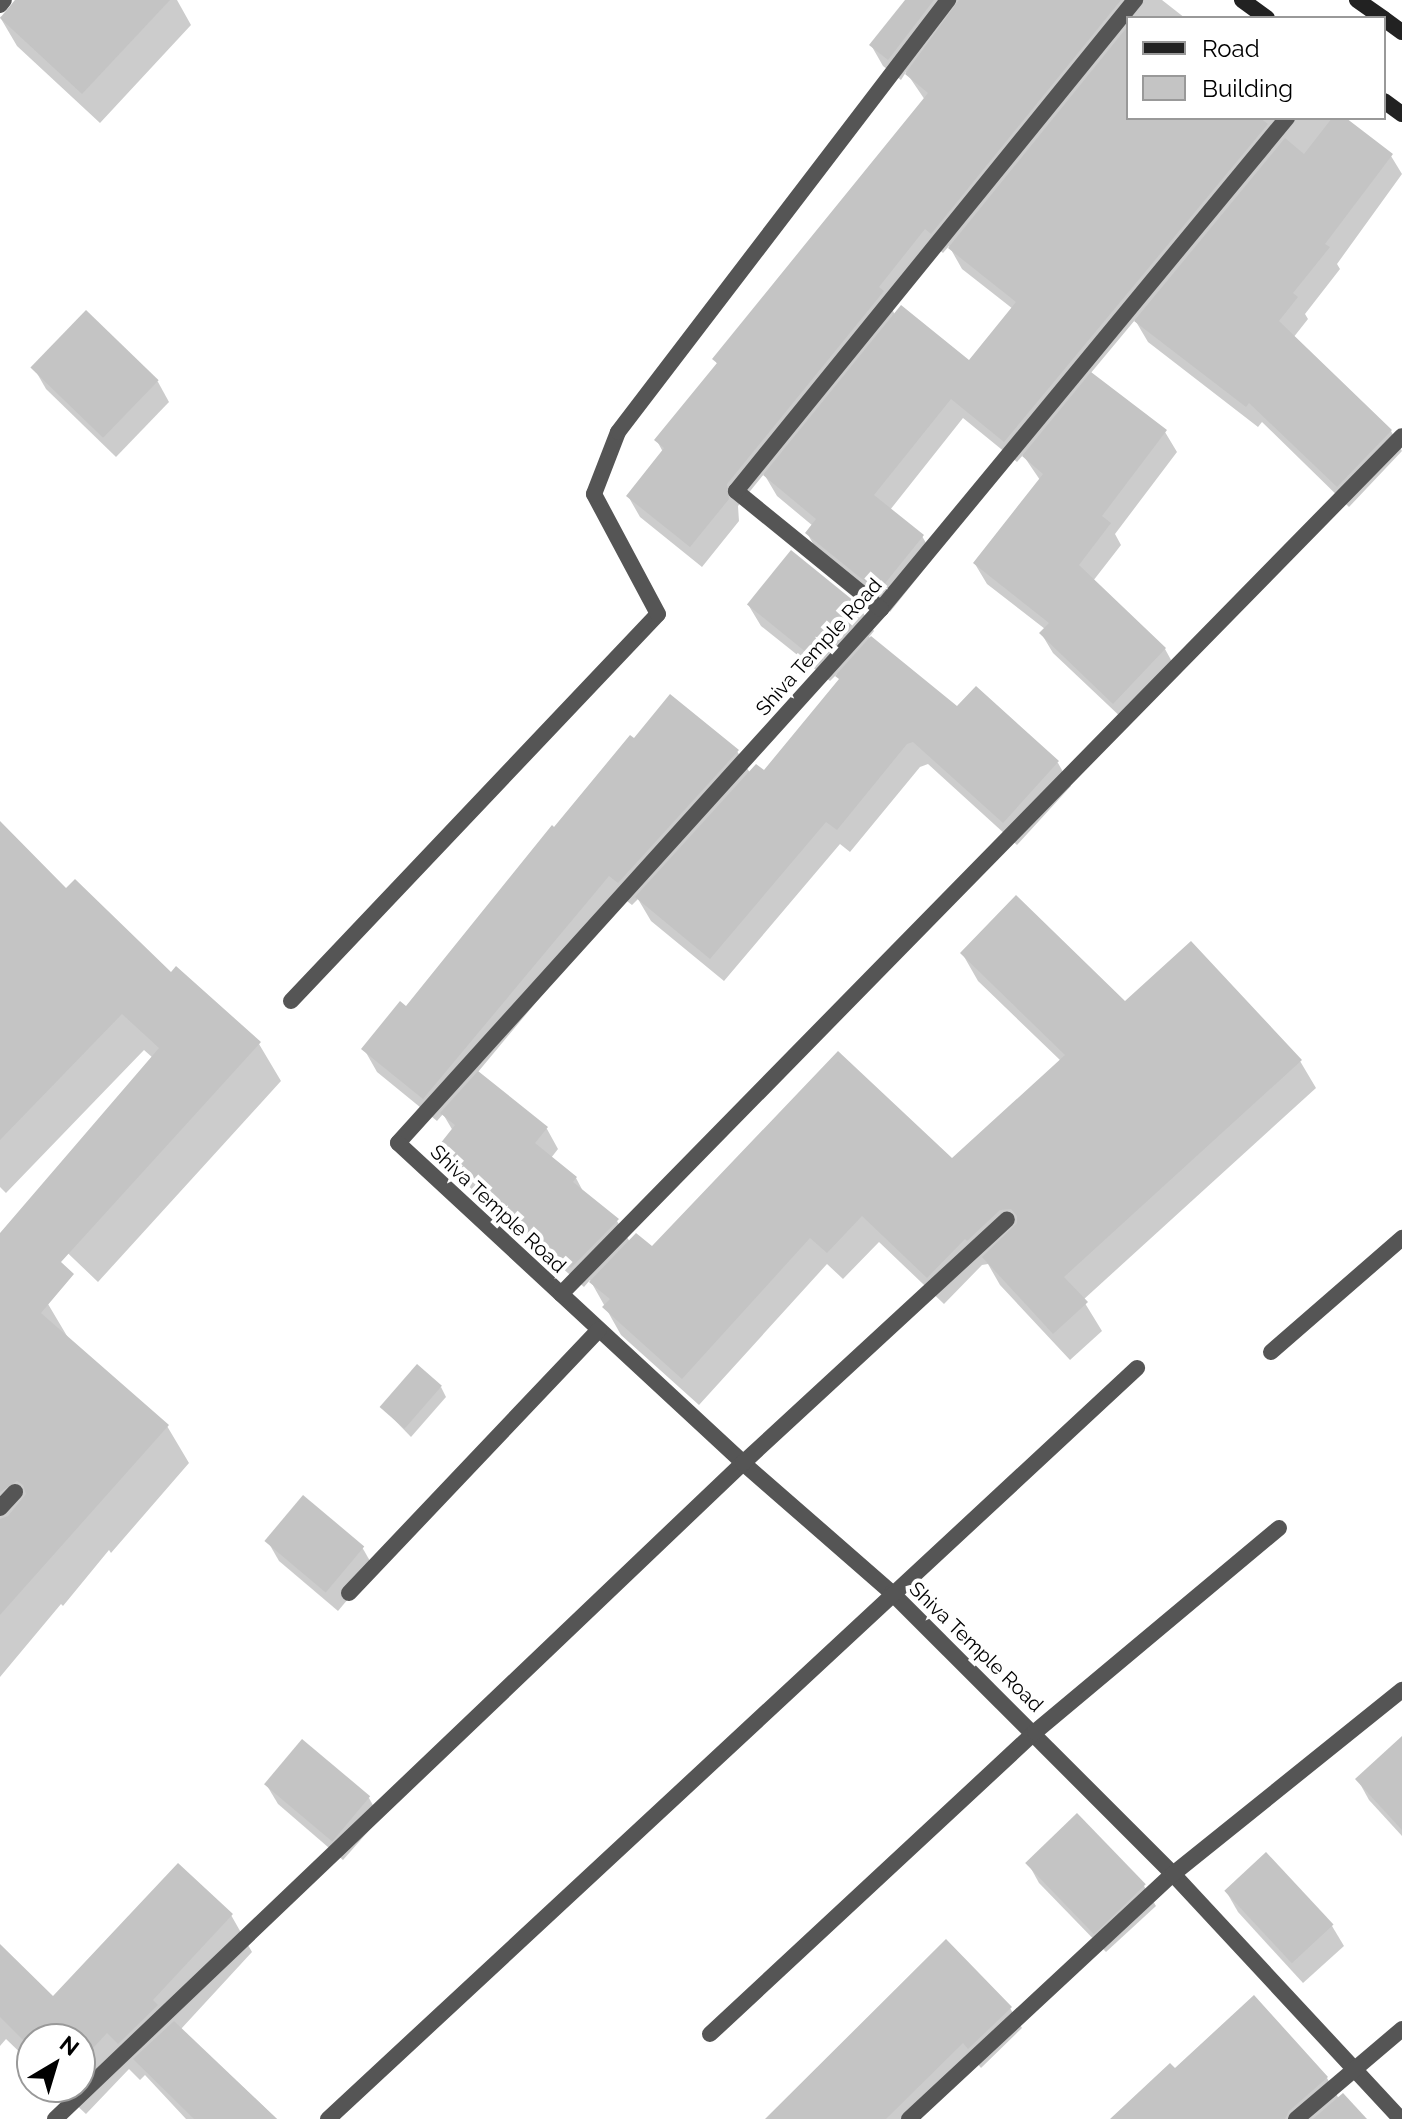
<!DOCTYPE html>
<style>
body{margin:0}
#map{position:relative;width:1402px;height:2119px;overflow:hidden;background:#fff;font-family:Raleway,sans-serif}
div>[style]{position:absolute}
.shadow>*{inset:0;background:#0003}
.building>*{inset:0;background:#c4c4c4;transform-origin:0 0}
.lane>*{height:16px;margin:-8px;padding:0 8px;transform-origin:8px;border-radius:8px;background:#555}
.street>*{height:16px;margin:-8px;padding:0 8px;transform-origin:8px;border-radius:8px;background:#555}
.secondary>*{height:16px;margin:-8px;padding:0 8px;transform-origin:8px;border-radius:8px;background:#222}
span{translate:-50% -50%;white-space:nowrap;text-align:center;line-height:1.15;-webkit-text-stroke:8px #fff;paint-order:stroke}
.street-label{font-size:20px;color:#000}
.legend{position:absolute;left:1126px;top:16px;width:260px;height:104px;box-sizing:border-box;background:#fff;border:2px solid #999;margin:0;padding:10px 14px;list-style:none;font-size:24px;color:#000}
.legend li{display:flex;align-items:center;gap:16px;height:40px}
.legend b{width:40px;border:2px solid #999}
.north{position:absolute;left:16px;top:2023px;width:80px;height:80px;box-sizing:border-box;background:#fff;border:2px solid #999;border-radius:50%;rotate:38deg;font-size:22px;font-weight:700;line-height:32px;text-align:center;color:#000}
.north::after{content:'';display:block;margin:auto;width:28px;height:36px;background:#000;clip-path:polygon(50% 0,100% 100%,50% 72%,0 100%)}
</style>
<div id="map">
<div class="shadow">
<i style="clip-path:polygon(15px 0,177px 0,191px 25px,100px 123px,17px 46px,0 17px,10px 13px)"></i>
<i style="clip-path:polygon(evenodd,908px 0,1162px 0,1185px 18px,1128px 18px,1128px 118px,1328px 118px,1332px 121px,1342px 118px,1391px 156px,1402px 174px,1337px 264px,1340px 269px,1305px 314px,1308px 319px,1293px 338px,1391px 431px,1402px 451px,1349px 507px,1262px 422px,1258px 427px,1148px 342px,1135px 320px,1090px 374px,1165px 432px,1177px 452px,1115px 534px,1121px 545px,1093px 581px,1165px 649px,1176px 669px,1126px 722px,1053px 653px,1041px 633px,1045px 629px,987px 584px,975px 564px,1040px 480px,1023px 455px,1017px 462px,963px 418px,890px 510px,922px 536px,934px 557px,890px 612px,819px 554px,807px 533px,813px 526px,777px 496px,764px 474px,738px 506px,739px 521px,702px 567px,640px 517px,628px 496px,663px 452px,657px 441px,718px 365px,714px 359px,925px 100px,906px 72px,901px 80px,883px 66px,871px 45px,908px 0,949px 246px,962px 269px,1013px 309px,969px 363px,895px 315px,891px 307px,938px 249px,943px 253px,949px 246px)"></i>
<i style="clip-path:polygon(86px 313px,158px 382px,169px 402px,116px 457px,46px 389px,34px 368px)"></i>
<i style="clip-path:polygon(749px 606px,862px 611px,874px 631px,869px 637px,958px 709px,1058px 763px,1071px 786px,1017px 845px,928px 764px,920px 767px,850px 852px,840px 844px,724px 981px,651px 921px,638px 899px,632px 905px,623px 898px,478px 1072px,547px 1129px,558px 1149px,551px 1158px,576px 1178px,585px 1195px,617px 1221px,630px 1242px,652px 1249px,952px 1161px,1061px 1061px,978px 981px,962px 953px,1300px 1061px,1316px 1088px,1083px 1300px,1102px 1331px,1070px 1360px,1000px 1285px,988px 1264px,982px 1265px,944px 1304px,879px 1242px,843px 1279px,827px 1264px,699px 1405px,621px 1335px,590px 1280px,584px 1287px,450px 1170px,438px 1149px,453px 1131px,443px 1114px,437px 1121px,377px 1072px,364px 1049px,406px 1008px,555px 830px,634px 741px,737px 751px,750px 773px,764px 773px,840px 680px,837px 674px,830px 681px,761px 626px)"></i>
<i style="clip-path:polygon(0 824px,66px 891px,259px 1044px,281px 1081px,98px 1282px,52px 1238px,153px 1058px,144px 1050px,6px 1193px,0 1187px)"></i>
<i style="clip-path:polygon(0 1259px,48px 1304px,70px 1341px,167px 1426px,189px 1463px,111px 1553px,109px 1550px,63px 1606px,61px 1604px,0 1677px)"></i>
<i style="clip-path:polygon(441px 1387px,446px 1397px,411px 1437px,382px 1407px)"></i>
<i style="clip-path:polygon(267px 1540px,362px 1547px,374px 1568px,338px 1611px,279px 1561px)"></i>
<i style="clip-path:polygon(1402px 1740px,1402px 1836px,1369px 1800px,1358px 1780px)"></i>
<i style="clip-path:polygon(266px 1784px,369px 1798px,380px 1818px,343px 1860px,278px 1804px)"></i>
<i style="clip-path:polygon(1028px 1863px,1144px 1886px,1156px 1906px,1106px 1952px,1039px 1883px)"></i>
<i style="clip-path:polygon(1226px 1891px,1332px 1926px,1344px 1946px,1303px 1983px,1238px 1912px)"></i>
<i style="clip-path:polygon(231px 1915px,252px 1952px,181px 2029px,277px 2119px,186px 2119px,145px 2075px,140px 2080px,129px 2069px,86px 2114px,57px 2087px,80px 2087px,80px 2039px,32px 2039px,32px 2064px,6px 2039px,0 2046px,0 1946px,53px 1999px)"></i>
<i style="clip-path:polygon(1254px 1998px,1327px 2078px,1339px 2099px,1365px 2119px,1135px 2119px)"></i>
<i style="clip-path:polygon(1010px 2008px,1022px 2028px,981px 2068px,976px 2062px,919px 2119px,788px 2119px)"></i>
</div>
<div class="building">
<i style="clip-path:polygon(15px 0,170px 0,82px 94px,0 18px)"></i>
<i style="clip-path:polygon(905px 0,934px 0,888px 60px,869px 45px)"></i>
<i style="clip-path:polygon(959px 0,1121px 0,931px 234px,925px 229px,879px 287px,884px 291px,727px 484px,729px 499px,690px 547px,626px 496px,664px 448px,654px 440px,717px 363px,712px 359px,928px 93px,905px 74px)"></i>
<i style="clip-path:polygon(1128px 26px,1128px 118px,1260px 118px,1268px 124px,1004px 442px,951px 399px,874px 495px,924px 535px,878px 592px,805px 533px,816px 519px,763px 475px,901px 305px,969px 360px,1016px 302px,948px 248px)"></i>
<i style="clip-path:polygon(1332px 118px,1346px 118px,1393px 154px,1325px 244px,1330px 247px,1293px 293px,1298px 297px,1279px 321px,1392px 430px,1337px 487px,1249px 403px,1246px 407px,1134px 321px,1285px 138px,1304px 154px)"></i>
<i style="left:86px;top:310px;width:101px;height:80px;rotate:44deg"></i>
<i style="clip-path:polygon(1091px 372px,1167px 430px,1102px 516px,1111px 523px,1079px 565px,1166px 648px,1113px 704px,1039px 633px,1049px 623px,973px 563px,1043px 474px,1022px 456px)"></i>
<i style="left:791px;top:550px;width:94px;height:70px;rotate:39deg"></i>
<i style="clip-path:polygon(871px 636px,957px 706px,976px 686px,1059px 761px,1003px 823px,913px 742px,907px 744px,837px 830px,826px 822px,710px 959px,635px 897px,756px 764px,764px 770px,839px 679px,835px 676px)"></i>
<i style="clip-path:polygon(670px 694px,739px 750px,618px 883px,609px 876px,423px 1099px,361px 1049px,400px 1001px,406px 1006px,552px 825px,554px 827px,630px 735px,634px 738px)"></i>
<i style="clip-path:polygon(0 821px,66px 888px,75px 879px,171px 972px,176px 966px,261px 1042px,61px 1262px,74px 1274px,41px 1313px,169px 1425px,0 1615px,0 1519px,8px 1516px,26px 1494px,23px 1485px,17px 1481px,0 1492px,0 1233px,159px 1048px,122px 1014px,0 1140px)"></i>
<i style="clip-path:polygon(1016px 895px,1125px 1001px,1191px 941px,1302px 1060px,1064px 1277px,1088px 1302px,1053px 1334px,982px 1257px,1017px 1223px,1017px 1216px,1011px 1209px,1000px 1210px,967px 1241px,965px 1239px,927px 1278px,862px 1216px,827px 1253px,810px 1238px,682px 1379px,602px 1307px,610px 1299px,589px 1282px,636px 1233px,652px 1246px,838px 1051px,952px 1158px,1065px 1055px,960px 953px)"></i>
<i style="clip-path:polygon(478px 1071px,548px 1127px,535px 1143px,577px 1177px,573px 1182px,619px 1219px,571px 1268px,495px 1204px,498px 1200px,436px 1149px,455px 1125px,440px 1113px)"></i>
<i style="left:417px;top:1364px;width:33px;height:57px;rotate:41deg"></i>
<i style="left:303px;top:1495px;width:80px;height:60px;rotate:40deg"></i>
<i style="clip-path:polygon(1402px 1736px,1402px 1830px,1355px 1779px)"></i>
<i style="left:302px;top:1739px;width:89px;height:59px;rotate:40deg"></i>
<i style="left:1077px;top:1813px;width:99px;height:72px;rotate:46deg"></i>
<i style="left:1266px;top:1852px;width:99px;height:57px;rotate:47deg"></i>
<i style="clip-path:polygon(178px 1863px,233px 1914px,153px 2000px,158px 2005px,118px 2044px,107px 2033px,80px 2062px,80px 2039px,32px 2039px,32px 2049px,0 2017px,0 1944px,53px 1996px)"></i>
<i style="clip-path:polygon(946px 1939px,1012px 2007px,968px 2049px,963px 2043px,886px 2119px,765px 2119px)"></i>
<i style="clip-path:polygon(1254px 1995px,1328px 2077px,1289px 2111px,1285px 2119px,1110px 2119px,1170px 2063px,1175px 2068px)"></i>
<i style="clip-path:polygon(174px 2021px,277px 2119px,194px 2119px,133px 2059px)"></i>
<i style="clip-path:polygon(1343px 2093px,1367px 2119px,1313px 2119px)"></i>
</div>
<div class="lane">
<i style="left:0;top:5px;width:6px;rotate:-51deg"></i>
<i style="left:1271px;top:1352px;width:174px;rotate:-41deg"></i>
</div>
<div class="street">
<i style="left:1287px;top:118px;width:637px;rotate:129.59deg"></i>
<i style="left:881px;top:609px;width:720px;rotate:132.13deg"></i>
<i style="left:398px;top:1143px;width:471px;rotate:42.8deg"></i>
<i style="left:743px;top:1463px;width:198px;rotate:41.1deg"></i>
<i style="left:892px;top:1593px;width:397px;rotate:45deg"></i>
<i style="left:1173px;top:1874px;width:335px;rotate:47.1deg"></i>
<i style="left:881px;top:609px;width:187px;rotate:-140.9deg"></i>
<i style="left:736px;top:491px;width:633px;rotate:-50.9deg"></i>
<i style="left:291px;top:1001px;width:533px;rotate:-46.52deg"></i>
<i style="left:658px;top:614px;width:136px;rotate:-118.1deg"></i>
<i style="left:594px;top:494px;width:66px;rotate:-68.8deg"></i>
<i style="left:618px;top:432px;width:544px;rotate:-52.62deg"></i>
<i style="left:561px;top:1294px;width:1201px;rotate:-45.57deg"></i>
<i style="left:0;top:1508px;width:22px;rotate:-47deg"></i>
<i style="left:349px;top:1593px;width:363px;rotate:-46.5deg"></i>
<i style="left:710px;top:2034px;width:444px;rotate:-42.9deg"></i>
<i style="left:1035px;top:1732px;width:318px;rotate:-39.9deg"></i>
<i style="left:55px;top:2119px;width:951px;rotate:-43.64deg"></i>
<i style="left:743px;top:1463px;width:359px;rotate:-42.7deg"></i>
<i style="left:328px;top:2119px;width:1104px;rotate:-42.87deg"></i>
<i style="left:909px;top:2119px;width:360px;rotate:-42.9deg"></i>
<i style="left:1173px;top:1874px;width:294px;rotate:-38.8deg"></i>
<i style="left:1296px;top:2119px;width:139px;rotate:-40.3deg"></i>
</div>
<div class="secondary">
<i style="left:1242px;top:0;width:31px;rotate:36deg"></i>
<i style="left:1357px;top:0;width:32px;rotate:35deg"></i>
<i style="left:1384px;top:19px;width:22px;rotate:36deg"></i>
<i style="left:1384px;top:101px;width:22px;rotate:36deg"></i>
</div>
<div class="street-label">
<span style="left:819px;top:647px;rotate:-48deg">Shiva Temple Road</span>
<span style="left:498px;top:1209px;rotate:43deg">Shiva Temple Road</span>
<span style="left:976px;top:1647px;rotate:44deg">Shiva Temple Road</span>
</div>
<ul class="legend">
<li><b style="height:10px;background:#222"></b>Road</li>
<li><b style="height:22px;background:#c4c4c4"></b>Building</li>
</ul>
<div class="north">N</div>
</div>
